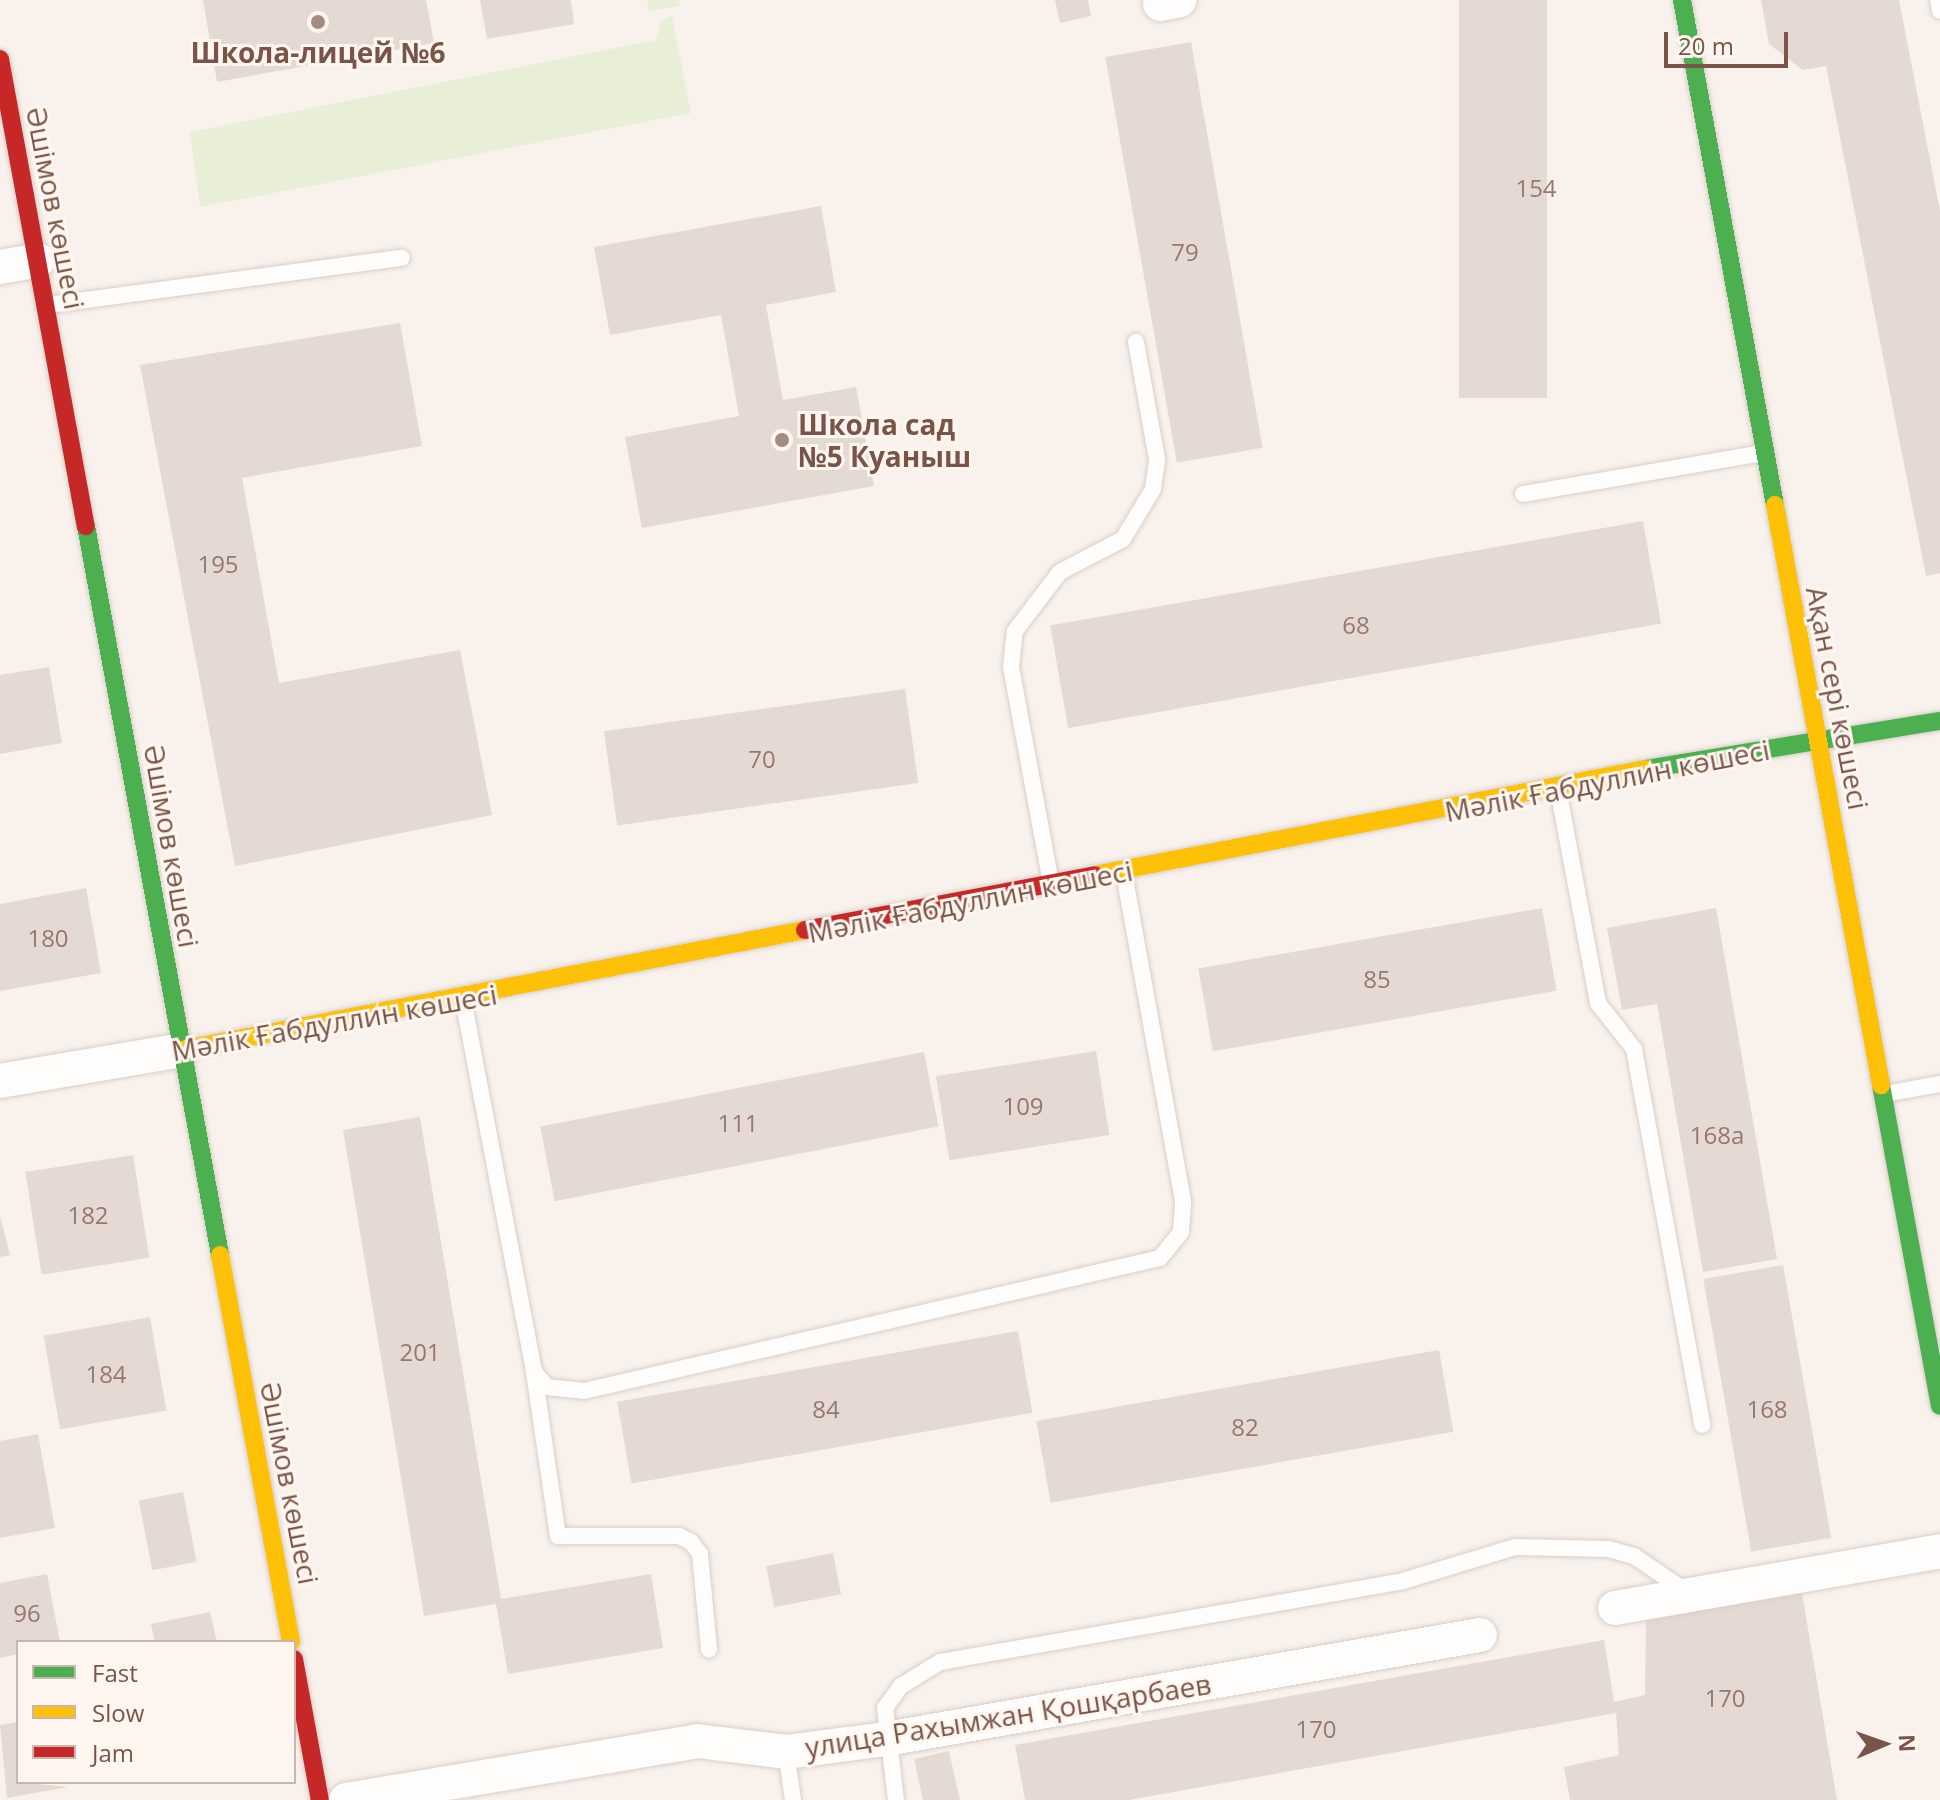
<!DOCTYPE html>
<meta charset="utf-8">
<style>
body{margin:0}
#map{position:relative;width:1940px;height:1800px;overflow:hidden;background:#f9f2ec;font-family:"Open Sans",sans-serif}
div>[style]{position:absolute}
.green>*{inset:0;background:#e8efd6}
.building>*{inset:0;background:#e5d9d3;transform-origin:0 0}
.roads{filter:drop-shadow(0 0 2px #d8cec8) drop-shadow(0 0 2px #d8cec8)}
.lane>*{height:16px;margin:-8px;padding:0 8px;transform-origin:8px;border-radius:8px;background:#fefdfc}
.street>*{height:34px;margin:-17px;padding:0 17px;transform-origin:17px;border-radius:17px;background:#fefdfc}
.fast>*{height:18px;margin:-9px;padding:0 9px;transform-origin:9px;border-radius:9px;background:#4caf50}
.slow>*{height:18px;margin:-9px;padding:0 9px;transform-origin:9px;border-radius:9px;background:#ffc107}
.jam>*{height:18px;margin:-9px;padding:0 9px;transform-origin:9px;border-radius:9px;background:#c62828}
.dots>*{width:22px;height:22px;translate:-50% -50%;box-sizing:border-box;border:4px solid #fff7ef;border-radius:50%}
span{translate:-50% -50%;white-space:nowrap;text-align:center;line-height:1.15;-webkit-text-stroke:6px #fff7ef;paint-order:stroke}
.number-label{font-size:24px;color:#96786e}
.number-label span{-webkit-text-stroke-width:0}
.poi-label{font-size:28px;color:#7a5449;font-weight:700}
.left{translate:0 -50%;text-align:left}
.street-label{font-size:28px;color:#7a5449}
.legend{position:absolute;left:16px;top:1640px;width:280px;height:144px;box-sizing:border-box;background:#fff7ef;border:2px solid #cab6ad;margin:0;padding:10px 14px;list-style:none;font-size:24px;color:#7a5449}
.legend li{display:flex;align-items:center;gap:16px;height:40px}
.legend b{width:40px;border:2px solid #cab6ad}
.north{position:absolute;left:1844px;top:1704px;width:80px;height:80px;-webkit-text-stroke:6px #fff7ef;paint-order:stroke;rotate:88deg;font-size:22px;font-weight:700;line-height:32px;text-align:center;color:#7a5449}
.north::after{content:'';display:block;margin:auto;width:28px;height:36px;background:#7a5449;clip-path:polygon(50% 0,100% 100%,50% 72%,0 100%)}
.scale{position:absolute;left:1664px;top:32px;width:124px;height:36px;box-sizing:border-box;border:4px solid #7a5449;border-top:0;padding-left:10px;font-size:24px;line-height:28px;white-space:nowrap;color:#7a5449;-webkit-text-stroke:6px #fff7ef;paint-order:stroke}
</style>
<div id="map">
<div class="green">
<i style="clip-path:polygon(647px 0,679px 0,680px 6px,649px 11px)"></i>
<i style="clip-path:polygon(672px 16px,691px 113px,200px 207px,190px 132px,656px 40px,661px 20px)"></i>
</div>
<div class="building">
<i style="clip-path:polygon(203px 0,426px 0,434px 43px,217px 82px)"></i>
<i style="clip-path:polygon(480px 0,571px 0,574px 24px,487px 39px)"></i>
<i style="clip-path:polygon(1055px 0,1088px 0,1091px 16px,1060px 23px)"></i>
<i style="left:1459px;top:0;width:88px;height:398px"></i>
<i style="clip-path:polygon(1761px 0,1899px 0,1940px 211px,1940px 573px,1926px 576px,1826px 66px,1803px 70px,1769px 44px)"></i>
<i style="left:1191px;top:42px;width:412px;height:87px;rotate:80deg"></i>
<i style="clip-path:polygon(821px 206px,836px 292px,766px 305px,783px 400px,856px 387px,874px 486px,642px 528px,625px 437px,739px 416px,721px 315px,610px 335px,594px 247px)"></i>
<i style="clip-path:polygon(400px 323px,422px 446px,242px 478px,279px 683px,460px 650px,492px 815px,235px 866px,140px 365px)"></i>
<i style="left:1643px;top:521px;width:104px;height:602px;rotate:80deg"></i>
<i style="clip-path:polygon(49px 667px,62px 743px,0 754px,0 675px)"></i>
<i style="left:905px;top:689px;width:95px;height:304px;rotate:82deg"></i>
<i style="clip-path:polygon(86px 888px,101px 973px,0 991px,0 904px)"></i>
<i style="left:1542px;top:908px;width:84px;height:349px;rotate:80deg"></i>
<i style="clip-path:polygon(1716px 908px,1777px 1259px,1703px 1272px,1657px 1004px,1622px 1010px,1607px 928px)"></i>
<i style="left:1096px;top:1051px;width:85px;height:162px;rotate:81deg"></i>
<i style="left:924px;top:1052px;width:76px;height:391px;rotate:79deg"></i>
<i style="clip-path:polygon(420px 1117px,501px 1599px,651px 1574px,663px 1648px,508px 1674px,496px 1604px,424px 1616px,343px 1130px)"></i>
<i style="left:133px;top:1155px;width:104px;height:109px;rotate:81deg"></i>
<i style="clip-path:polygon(0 1216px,10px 1255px,0 1257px)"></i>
<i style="left:1783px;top:1265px;width:277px;height:81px;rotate:80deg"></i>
<i style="left:150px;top:1317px;width:95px;height:108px;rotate:80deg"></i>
<i style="left:1018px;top:1331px;width:83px;height:407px;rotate:80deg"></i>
<i style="left:1439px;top:1350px;width:83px;height:409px;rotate:80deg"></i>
<i style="clip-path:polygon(38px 1434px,55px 1528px,0 1538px,0 1441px)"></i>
<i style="left:183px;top:1492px;width:71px;height:45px;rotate:79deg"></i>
<i style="left:833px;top:1553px;width:42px;height:68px;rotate:79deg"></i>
<i style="clip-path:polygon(47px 1574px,60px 1642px,18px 1642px,18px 1654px,0 1658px,0 1583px)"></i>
<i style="clip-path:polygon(1802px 1593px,1837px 1800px,1570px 1800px,1564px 1767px,1619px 1755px,1616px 1713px,1129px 1800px,1025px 1800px,1015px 1745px,1604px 1640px,1614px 1702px,1645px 1695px,1646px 1620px)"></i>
<i style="clip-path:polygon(210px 1612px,217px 1642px,155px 1642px,151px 1624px)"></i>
<i style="clip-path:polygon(18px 1722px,18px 1782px,68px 1787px,7px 1798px,0 1725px)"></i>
<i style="clip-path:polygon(949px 1751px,960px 1800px,923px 1800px,914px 1759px)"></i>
</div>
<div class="roads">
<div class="lane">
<i style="left:1938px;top:0;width:11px;rotate:80deg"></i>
<i style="left:48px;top:305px;width:357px;rotate:-7.6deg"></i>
<i style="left:1523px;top:494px;width:242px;rotate:-9.7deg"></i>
<i style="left:1558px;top:789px;width:218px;rotate:79.4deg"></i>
<i style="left:1598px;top:1003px;width:58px;rotate:52deg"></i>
<i style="left:1634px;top:1049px;width:382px;rotate:79.7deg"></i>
<i style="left:1051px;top:883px;width:220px;rotate:-100.5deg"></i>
<i style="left:1011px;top:667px;width:36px;rotate:-84deg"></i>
<i style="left:1015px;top:631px;width:74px;rotate:-52.7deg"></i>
<i style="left:1060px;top:572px;width:71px;rotate:-27.6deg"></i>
<i style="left:1123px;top:539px;width:58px;rotate:-59deg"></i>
<i style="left:1153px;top:489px;width:30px;rotate:-82deg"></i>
<i style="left:1157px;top:459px;width:119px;rotate:-100.2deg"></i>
<i style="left:463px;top:999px;width:380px;rotate:79.2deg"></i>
<i style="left:534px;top:1372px;width:20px;rotate:49deg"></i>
<i style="left:547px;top:1387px;width:37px;rotate:6deg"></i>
<i style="left:584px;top:1391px;width:591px;rotate:-13deg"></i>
<i style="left:1160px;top:1258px;width:33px;rotate:-51deg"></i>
<i style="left:1181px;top:1232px;width:31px;rotate:-86deg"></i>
<i style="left:1183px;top:1201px;width:334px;rotate:-100.2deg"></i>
<i style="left:1885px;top:1094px;width:56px;rotate:-10.3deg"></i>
<i style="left:534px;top:1372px;width:166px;rotate:81.7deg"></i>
<i style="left:558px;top:1536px;width:121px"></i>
<i style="left:679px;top:1536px;width:13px;rotate:27deg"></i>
<i style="left:691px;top:1542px;width:15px;rotate:53deg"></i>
<i style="left:700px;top:1554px;width:96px;rotate:84.6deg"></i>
<i style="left:786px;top:1752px;width:49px;rotate:81.7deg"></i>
<i style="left:896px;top:1800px;width:93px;rotate:-96.8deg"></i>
<i style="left:885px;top:1708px;width:27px;rotate:-54deg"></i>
<i style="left:901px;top:1686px;width:46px;rotate:-31.6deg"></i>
<i style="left:940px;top:1662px;width:470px;rotate:-9.9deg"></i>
<i style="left:1403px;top:1581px;width:117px;rotate:-16.9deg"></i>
<i style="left:1515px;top:1547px;width:93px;rotate:1.2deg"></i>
<i style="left:1608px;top:1549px;width:27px;rotate:15deg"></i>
<i style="left:1634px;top:1556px;width:65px;rotate:34.4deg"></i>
</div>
<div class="street">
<i style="left:1160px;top:4px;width:20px;rotate:-11deg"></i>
<i style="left:0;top:267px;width:39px;rotate:-10deg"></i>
<i style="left:0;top:1081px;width:184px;rotate:-9.7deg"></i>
<i style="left:1615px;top:1608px;width:330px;rotate:-9.9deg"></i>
<i style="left:346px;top:1800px;width:356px;rotate:-9.5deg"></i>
<i style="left:697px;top:1741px;width:90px;rotate:7deg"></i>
<i style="left:786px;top:1752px;width:101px;rotate:-7.4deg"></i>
<i style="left:886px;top:1739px;width:603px;rotate:-9.93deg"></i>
</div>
<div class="fast">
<i style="left:1682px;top:0;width:513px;rotate:79.57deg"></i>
<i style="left:86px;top:526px;width:741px;rotate:79.58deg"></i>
<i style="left:1646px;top:769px;width:298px;rotate:-9.3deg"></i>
<i style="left:1881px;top:1085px;width:326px;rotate:79.6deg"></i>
</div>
<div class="slow">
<i style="left:1775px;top:505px;width:590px;rotate:79.64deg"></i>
<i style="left:1095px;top:875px;width:561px;rotate:-10.89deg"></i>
<i style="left:181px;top:1050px;width:635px;rotate:-10.89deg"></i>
<i style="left:220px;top:1255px;width:393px;rotate:79.6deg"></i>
</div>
<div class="jam">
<i style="left:0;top:59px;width:475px;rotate:79.6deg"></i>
<i style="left:805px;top:930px;width:295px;rotate:-10.7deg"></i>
<i style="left:294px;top:1659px;width:143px;rotate:79.6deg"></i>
</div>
</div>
<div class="dots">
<i style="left:318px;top:22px;background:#a68b82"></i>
<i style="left:782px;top:440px;background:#a68b82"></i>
</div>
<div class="number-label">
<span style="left:1536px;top:188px">154</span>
<span style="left:1185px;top:252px">79</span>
<span style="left:218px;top:564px">195</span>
<span style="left:1356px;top:625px">68</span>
<span style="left:762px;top:759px">70</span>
<span style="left:48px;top:938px">180</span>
<span style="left:1377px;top:979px">85</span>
<span style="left:1023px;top:1106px">109</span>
<span style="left:738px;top:1123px">111</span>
<span style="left:1717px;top:1135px">168а</span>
<span style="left:88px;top:1215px">182</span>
<span style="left:420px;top:1352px">201</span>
<span style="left:106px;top:1374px">184</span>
<span style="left:826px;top:1409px">84</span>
<span style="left:1767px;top:1409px">168</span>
<span style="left:1245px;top:1427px">82</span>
<span style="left:27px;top:1613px">96</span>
<span style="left:1725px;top:1698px">170</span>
<span style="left:1316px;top:1729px">170</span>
</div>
<div class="poi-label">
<span style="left:318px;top:52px">Школа-лицей №6</span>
<span class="left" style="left:798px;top:440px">Школа сад<br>№5 Куаныш</span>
</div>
<div class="street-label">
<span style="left:56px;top:208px;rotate:79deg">Әшімов көшесі</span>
<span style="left:1838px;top:698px;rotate:79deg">Ақан сері көшесі</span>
<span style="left:1607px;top:780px;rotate:-11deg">Мәлік Ғабдуллин көшесі</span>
<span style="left:172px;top:846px;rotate:80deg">Әшімов көшесі</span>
<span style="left:970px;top:901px;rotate:-11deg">Мәлік Ғабдуллин көшесі</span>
<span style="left:334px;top:1022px;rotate:-10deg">Мәлік Ғабдуллин көшесі</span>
<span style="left:290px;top:1483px;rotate:79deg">Әшімов көшесі</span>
<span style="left:1008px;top:1715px;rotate:-9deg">улица Рахымжан Қошқарбаев</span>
</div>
<ul class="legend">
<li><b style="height:10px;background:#4caf50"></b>Fast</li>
<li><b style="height:10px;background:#ffc107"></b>Slow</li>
<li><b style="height:10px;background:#c62828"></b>Jam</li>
</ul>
<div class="north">N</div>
<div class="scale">20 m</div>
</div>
